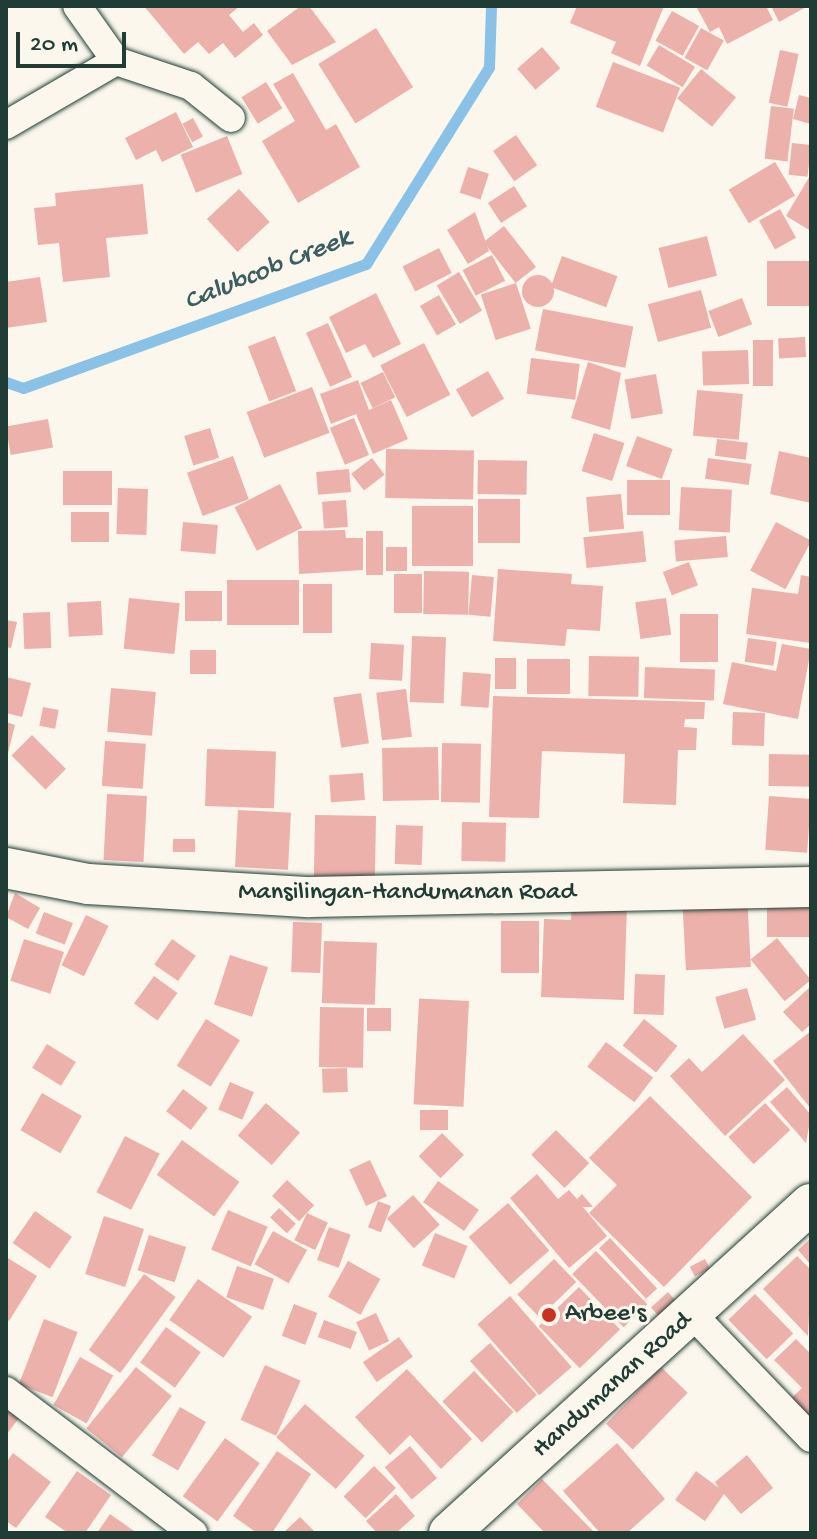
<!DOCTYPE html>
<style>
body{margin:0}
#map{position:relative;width:817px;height:1539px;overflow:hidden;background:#fbf7ec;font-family:"Gochi Hand",sans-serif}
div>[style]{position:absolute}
.stream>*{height:11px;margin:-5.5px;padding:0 5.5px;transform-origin:5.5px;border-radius:5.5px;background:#89c1e7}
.building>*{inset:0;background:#ecb1ab;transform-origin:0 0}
.round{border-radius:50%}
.roads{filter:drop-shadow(0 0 2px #1f3d34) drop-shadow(0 0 2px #1f3d34)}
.street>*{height:28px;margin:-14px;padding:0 14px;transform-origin:14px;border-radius:14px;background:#fbf7ec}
.secondary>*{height:40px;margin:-20px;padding:0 20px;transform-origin:20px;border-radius:20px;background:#fbf7ec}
.dots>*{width:22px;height:22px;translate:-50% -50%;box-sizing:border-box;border:4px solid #fbf7ec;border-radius:50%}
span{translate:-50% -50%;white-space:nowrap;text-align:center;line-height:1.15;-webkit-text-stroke:6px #fbf7ec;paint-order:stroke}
.street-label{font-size:26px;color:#1f3d34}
.poi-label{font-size:26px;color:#1f3d34}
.left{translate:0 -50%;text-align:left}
.water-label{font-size:28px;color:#3a5e61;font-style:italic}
.frame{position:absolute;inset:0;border:8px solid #1f3d34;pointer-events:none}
.scale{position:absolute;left:16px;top:32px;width:110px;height:36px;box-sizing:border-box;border:4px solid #1f3d34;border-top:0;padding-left:10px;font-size:24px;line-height:28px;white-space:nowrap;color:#1f3d34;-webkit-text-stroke:6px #fbf7ec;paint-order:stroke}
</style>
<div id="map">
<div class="stream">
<i style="left:6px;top:382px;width:18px;rotate:19deg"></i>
<i style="left:23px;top:388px;width:365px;rotate:-19.9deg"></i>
<i style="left:366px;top:264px;width:232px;rotate:-58deg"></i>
<i style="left:489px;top:67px;width:61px;rotate:-88.1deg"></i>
</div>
<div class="building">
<i style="clip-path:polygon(144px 6px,240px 6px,229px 15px,243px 32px,254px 23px,263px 35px,235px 58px,223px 43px,209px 54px,198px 42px,184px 54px)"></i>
<i style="clip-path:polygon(301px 6px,309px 6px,336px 42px,292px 65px,267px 31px)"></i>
<i style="clip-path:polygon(577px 6px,664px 6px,640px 66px,611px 53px,616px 42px,570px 23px)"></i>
<i style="clip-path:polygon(696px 6px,766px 6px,773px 20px,727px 44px,719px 27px,710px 32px)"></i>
<i style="clip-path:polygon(771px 6px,808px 6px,779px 22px)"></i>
<i style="left:672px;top:11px;width:31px;height:34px;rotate:29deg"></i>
<i style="left:376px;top:28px;width:70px;height:68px;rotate:58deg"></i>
<i style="left:701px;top:28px;width:26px;height:34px;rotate:29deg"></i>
<i style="left:659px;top:45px;width:42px;height:24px;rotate:31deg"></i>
<i style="left:542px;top:47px;width:28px;height:33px;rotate:49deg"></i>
<i style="left:780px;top:50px;width:19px;height:54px;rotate:12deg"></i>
<i style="left:613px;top:62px;width:72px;height:48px;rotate:21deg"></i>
<i style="left:701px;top:69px;width:45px;height:38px;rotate:39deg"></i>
<i style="clip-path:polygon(293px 73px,326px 130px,336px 124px,360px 167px,298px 203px,262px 141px,295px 121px,273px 84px)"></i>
<i style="left:266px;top:82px;width:31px;height:29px;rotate:58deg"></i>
<i style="clip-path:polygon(799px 95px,811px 98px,811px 124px,793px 119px)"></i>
<i style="left:771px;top:106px;width:23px;height:53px;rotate:7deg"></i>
<i style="clip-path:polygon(176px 112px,193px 147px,162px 162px,156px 150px,136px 160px,125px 138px)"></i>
<i style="left:193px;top:118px;width:21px;height:12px;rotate:62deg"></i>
<i style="left:516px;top:135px;width:37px;height:28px;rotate:55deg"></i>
<i style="left:227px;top:136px;width:41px;height:50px;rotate:68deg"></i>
<i style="left:792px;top:143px;width:19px;height:32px;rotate:6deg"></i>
<i style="left:775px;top:162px;width:39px;height:54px;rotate:59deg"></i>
<i style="left:468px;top:167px;width:22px;height:27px;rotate:18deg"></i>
<i style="clip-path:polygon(811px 174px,811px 231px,786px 216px)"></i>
<i style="clip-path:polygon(143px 184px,148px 234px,106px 238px,110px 277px,63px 282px,59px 243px,38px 245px,34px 208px,56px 206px,55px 193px)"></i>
<i style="left:514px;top:186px;width:24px;height:31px;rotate:57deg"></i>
<i style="left:239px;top:189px;width:45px;height:44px;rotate:47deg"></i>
<i style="left:780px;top:209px;width:33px;height:24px;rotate:61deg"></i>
<i style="clip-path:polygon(475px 212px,489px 251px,468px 264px,447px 230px)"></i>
<i style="left:504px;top:226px;width:52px;height:26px;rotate:52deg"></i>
<i style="left:707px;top:236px;width:41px;height:50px;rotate:76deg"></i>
<i style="left:439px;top:248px;width:28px;height:41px;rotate:63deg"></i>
<i style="left:492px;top:255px;width:29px;height:33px;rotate:63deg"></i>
<i style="left:562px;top:256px;width:59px;height:33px;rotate:20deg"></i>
<i style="left:767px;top:261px;width:44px;height:45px"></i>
<i style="left:459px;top:272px;width:45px;height:26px;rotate:59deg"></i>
<i class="round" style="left:522px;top:275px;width:32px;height:32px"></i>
<i style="clip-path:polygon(40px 277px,47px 322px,6px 328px,6px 282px)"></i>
<i style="left:516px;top:283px;width:48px;height:37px;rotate:72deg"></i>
<i style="left:701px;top:290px;width:39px;height:55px;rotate:75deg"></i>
<i style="clip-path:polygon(376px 293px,401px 344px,373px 358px,365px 344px,346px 353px,329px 317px)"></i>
<i style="left:439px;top:295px;width:34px;height:22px;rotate:60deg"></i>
<i style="left:742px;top:298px;width:28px;height:36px;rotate:69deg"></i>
<i style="left:543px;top:309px;width:92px;height:42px;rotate:11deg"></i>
<i style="left:328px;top:323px;width:59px;height:24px;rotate:66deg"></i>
<i style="left:275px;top:336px;width:59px;height:29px;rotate:69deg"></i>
<i style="left:805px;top:337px;width:20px;height:27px;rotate:87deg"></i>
<i style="left:753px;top:340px;width:20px;height:46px"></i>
<i style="left:424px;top:343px;width:58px;height:49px;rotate:63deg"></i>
<i style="left:748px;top:350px;width:34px;height:46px;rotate:88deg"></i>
<i style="left:531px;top:358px;width:49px;height:36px;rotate:7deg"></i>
<i style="clip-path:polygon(588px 362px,621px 373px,610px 430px,571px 418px)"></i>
<i style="left:488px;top:371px;width:32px;height:37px;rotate:60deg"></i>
<i style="left:383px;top:372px;width:28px;height:25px;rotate:64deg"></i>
<i style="left:656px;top:374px;width:40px;height:32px;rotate:80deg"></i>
<i style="clip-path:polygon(358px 380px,369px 410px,391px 400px,408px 439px,373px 454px,356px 414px,331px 424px,320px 394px)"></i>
<i style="left:312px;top:387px;width:49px;height:70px;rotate:69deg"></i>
<i style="left:697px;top:390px;width:46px;height:46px;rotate:5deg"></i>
<i style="left:354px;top:418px;width:40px;height:26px;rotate:68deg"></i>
<i style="left:48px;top:419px;width:29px;height:43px;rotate:80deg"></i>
<i style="left:210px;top:428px;width:31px;height:27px;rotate:73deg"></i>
<i style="left:594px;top:433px;width:32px;height:40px;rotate:18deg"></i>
<i style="left:637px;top:436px;width:38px;height:32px;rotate:20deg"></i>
<i style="left:717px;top:439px;width:31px;height:17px;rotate:7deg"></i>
<i style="left:386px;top:449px;width:88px;height:49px;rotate:1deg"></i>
<i style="clip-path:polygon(779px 451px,811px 458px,811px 503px,770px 494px)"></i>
<i style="left:233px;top:456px;width:46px;height:49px;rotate:70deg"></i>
<i style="left:372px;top:458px;width:21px;height:26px;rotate:53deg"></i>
<i style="left:708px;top:458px;width:44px;height:21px;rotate:8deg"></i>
<i style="left:478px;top:460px;width:49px;height:34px;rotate:1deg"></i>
<i style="left:349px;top:469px;width:23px;height:33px;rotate:85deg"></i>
<i style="left:63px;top:471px;width:49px;height:34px"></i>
<i style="left:627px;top:480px;width:43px;height:35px"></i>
<i style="left:280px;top:484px;width:49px;height:51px;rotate:63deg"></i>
<i style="left:681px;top:487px;width:51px;height:43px;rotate:3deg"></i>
<i style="left:118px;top:488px;width:30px;height:46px;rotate:2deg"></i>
<i style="left:621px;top:494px;width:35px;height:35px;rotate:85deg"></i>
<i style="left:478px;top:499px;width:42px;height:44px"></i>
<i style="left:346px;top:500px;width:27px;height:24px;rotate:86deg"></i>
<i style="left:412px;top:506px;width:61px;height:60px"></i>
<i style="left:71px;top:512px;width:38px;height:30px"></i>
<i style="left:183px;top:522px;width:35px;height:29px;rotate:5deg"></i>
<i style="left:776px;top:522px;width:40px;height:55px;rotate:28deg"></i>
<i style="clip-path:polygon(345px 530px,346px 538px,363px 538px,363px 570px,299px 574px,298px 531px)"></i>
<i style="left:366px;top:531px;width:17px;height:44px"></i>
<i style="left:643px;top:531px;width:31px;height:60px;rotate:84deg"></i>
<i style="left:726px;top:536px;width:21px;height:52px;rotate:85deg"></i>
<i style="left:386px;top:547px;width:21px;height:24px"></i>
<i style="left:689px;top:562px;width:25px;height:28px;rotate:69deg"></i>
<i style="clip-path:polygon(498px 569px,572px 574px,571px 584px,603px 586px,600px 631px,567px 629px,565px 646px,493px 641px)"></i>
<i style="left:424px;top:571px;width:45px;height:43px;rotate:1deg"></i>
<i style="left:394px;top:574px;width:28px;height:39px"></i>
<i style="left:472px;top:575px;width:22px;height:40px;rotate:5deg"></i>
<i style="clip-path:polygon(801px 575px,811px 577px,811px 643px,746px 634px,752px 588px,798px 594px)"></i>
<i style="left:299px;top:580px;width:45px;height:72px;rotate:90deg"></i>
<i style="left:303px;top:584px;width:29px;height:49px"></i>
<i style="left:222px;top:591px;width:30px;height:37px;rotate:90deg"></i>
<i style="left:129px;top:598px;width:51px;height:51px;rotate:6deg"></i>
<i style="left:666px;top:598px;width:37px;height:31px;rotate:82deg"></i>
<i style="left:101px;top:601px;width:34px;height:34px;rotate:87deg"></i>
<i style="left:50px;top:612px;width:36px;height:27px;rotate:88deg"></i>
<i style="left:718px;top:614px;width:48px;height:38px;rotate:90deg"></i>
<i style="clip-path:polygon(6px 620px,17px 622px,11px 648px,6px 647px)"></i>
<i style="left:412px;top:636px;width:34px;height:66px;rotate:2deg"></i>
<i style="left:748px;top:638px;width:29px;height:24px;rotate:8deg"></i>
<i style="left:371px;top:643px;width:33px;height:36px;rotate:3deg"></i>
<i style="clip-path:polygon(782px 644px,811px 649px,798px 719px,723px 704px,732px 662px,776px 671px)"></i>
<i style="left:190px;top:650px;width:26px;height:24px"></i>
<i style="left:589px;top:656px;width:50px;height:40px;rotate:1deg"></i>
<i style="left:495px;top:658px;width:21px;height:31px"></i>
<i style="left:527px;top:659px;width:43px;height:35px"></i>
<i style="left:645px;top:667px;width:70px;height:31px;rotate:2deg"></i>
<i style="left:463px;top:672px;width:28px;height:34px;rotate:4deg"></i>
<i style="clip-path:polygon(6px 677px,31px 683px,22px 717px,6px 713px)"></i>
<i style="left:111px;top:688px;width:45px;height:44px;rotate:5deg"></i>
<i style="left:406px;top:689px;width:48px;height:30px;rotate:83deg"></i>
<i style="left:361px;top:693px;width:51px;height:28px;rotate:81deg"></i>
<i style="clip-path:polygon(493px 696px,705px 702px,704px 719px,685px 719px,684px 727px,697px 728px,696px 750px,678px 750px,676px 805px,623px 803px,625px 754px,542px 751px,539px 818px,489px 817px)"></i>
<i style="left:43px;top:707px;width:16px;height:19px;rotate:11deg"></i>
<i style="left:733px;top:712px;width:32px;height:33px;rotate:2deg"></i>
<i style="clip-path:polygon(6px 722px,15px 725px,7px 757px,6px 757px)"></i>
<i style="left:32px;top:735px;width:48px;height:29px;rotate:45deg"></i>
<i style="left:105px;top:741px;width:41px;height:45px;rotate:4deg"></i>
<i style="left:442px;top:743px;width:39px;height:59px;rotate:1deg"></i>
<i style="left:438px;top:747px;width:53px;height:56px;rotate:89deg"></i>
<i style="left:207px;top:749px;width:69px;height:57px;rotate:2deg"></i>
<i style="left:769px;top:754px;width:42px;height:32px;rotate:1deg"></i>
<i style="left:363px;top:773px;width:27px;height:34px;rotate:86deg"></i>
<i style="left:107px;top:794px;width:40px;height:66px;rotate:3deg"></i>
<i style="left:769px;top:796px;width:42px;height:54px;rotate:4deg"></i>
<i style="left:238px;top:810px;width:53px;height:57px;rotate:3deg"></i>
<i style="left:315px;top:815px;width:61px;height:61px;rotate:1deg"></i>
<i style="left:462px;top:822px;width:44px;height:39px;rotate:1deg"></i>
<i style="left:396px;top:825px;width:27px;height:39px;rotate:2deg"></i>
<i style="left:173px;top:839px;width:22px;height:13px"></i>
<i style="clip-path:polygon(15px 893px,40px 908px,28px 929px,6px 917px)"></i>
<i style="left:747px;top:893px;width:74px;height:65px;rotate:87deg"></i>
<i style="left:767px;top:900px;width:44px;height:37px"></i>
<i style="clip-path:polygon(572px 903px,627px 904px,624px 1000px,541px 997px,544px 919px,571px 920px)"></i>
<i style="left:44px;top:912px;width:31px;height:23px;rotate:21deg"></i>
<i style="left:86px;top:915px;width:25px;height:56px;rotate:26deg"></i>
<i style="left:501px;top:921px;width:38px;height:52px"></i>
<i style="left:293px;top:922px;width:29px;height:50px;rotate:2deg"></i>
<i style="left:777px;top:938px;width:54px;height:34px;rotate:51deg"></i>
<i style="left:24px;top:939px;width:42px;height:44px;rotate:18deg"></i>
<i style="left:172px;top:939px;width:29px;height:31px;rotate:35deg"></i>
<i style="left:324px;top:941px;width:53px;height:62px;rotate:2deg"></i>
<i style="left:230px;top:955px;width:40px;height:52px;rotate:18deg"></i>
<i style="left:635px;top:974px;width:30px;height:40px;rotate:2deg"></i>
<i style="left:154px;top:976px;width:29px;height:34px;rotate:36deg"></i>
<i style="clip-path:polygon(811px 986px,811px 1024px,802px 1032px,783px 1012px)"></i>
<i style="left:747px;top:988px;width:33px;height:33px;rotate:74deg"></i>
<i style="left:469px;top:1001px;width:106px;height:50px;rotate:93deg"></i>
<i style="left:320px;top:1007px;width:44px;height:60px;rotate:1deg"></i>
<i style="left:367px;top:1008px;width:24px;height:23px"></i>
<i style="left:206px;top:1019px;width:40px;height:55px;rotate:32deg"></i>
<i style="left:644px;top:1019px;width:43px;height:34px;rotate:39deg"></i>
<i style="clip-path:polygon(811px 1031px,811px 1109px,773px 1061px)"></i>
<i style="clip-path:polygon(743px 1034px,785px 1080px,725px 1136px,670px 1076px,689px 1058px,702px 1072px)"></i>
<i style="left:606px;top:1042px;width:59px;height:31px;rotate:37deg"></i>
<i style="left:47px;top:1044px;width:34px;height:28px;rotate:32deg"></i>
<i style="left:347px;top:1068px;width:24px;height:25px;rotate:88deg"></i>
<i style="left:230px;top:1082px;width:26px;height:30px;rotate:23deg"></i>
<i style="clip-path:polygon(787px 1087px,811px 1115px,806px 1143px,770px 1102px)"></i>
<i style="left:183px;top:1089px;width:31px;height:28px;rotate:37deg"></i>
<i style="left:42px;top:1093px;width:46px;height:43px;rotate:30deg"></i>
<i style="clip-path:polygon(650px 1096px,752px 1197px,664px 1287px,589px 1213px,617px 1185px,589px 1158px)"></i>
<i style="left:266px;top:1103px;width:45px;height:43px;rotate:41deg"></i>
<i style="left:765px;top:1103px;width:37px;height:50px;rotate:47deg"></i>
<i style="left:420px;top:1110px;width:28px;height:20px"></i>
<i style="left:556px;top:1130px;width:47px;height:35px;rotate:45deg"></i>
<i style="left:442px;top:1133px;width:31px;height:33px;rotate:45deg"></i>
<i style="left:125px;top:1136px;width:39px;height:63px;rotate:27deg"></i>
<i style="left:182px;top:1140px;width:71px;height:43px;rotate:36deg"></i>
<i style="left:370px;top:1160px;width:40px;height:23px;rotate:65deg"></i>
<i style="clip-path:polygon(537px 1174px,558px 1199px,569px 1190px,577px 1199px,582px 1194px,593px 1207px,583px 1207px,607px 1236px,569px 1268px,510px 1198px)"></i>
<i style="left:287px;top:1180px;width:37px;height:22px;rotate:43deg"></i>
<i style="left:438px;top:1181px;width:50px;height:26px;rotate:35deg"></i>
<i style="left:413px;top:1195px;width:40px;height:35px;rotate:48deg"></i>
<i style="left:378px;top:1201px;width:14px;height:28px;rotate:21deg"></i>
<i style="left:508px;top:1203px;width:63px;height:52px;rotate:49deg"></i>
<i style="left:279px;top:1208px;width:23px;height:13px;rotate:43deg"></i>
<i style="left:228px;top:1210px;width:43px;height:43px;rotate:23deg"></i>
<i style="left:35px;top:1211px;width:45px;height:39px;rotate:35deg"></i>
<i style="left:307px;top:1213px;width:23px;height:30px;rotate:25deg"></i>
<i style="left:104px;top:1216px;width:42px;height:61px;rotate:18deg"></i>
<i style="left:329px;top:1227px;width:23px;height:35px;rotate:20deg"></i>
<i style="left:273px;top:1231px;width:39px;height:38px;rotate:29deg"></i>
<i style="left:435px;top:1233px;width:35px;height:35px;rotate:22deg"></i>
<i style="left:149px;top:1235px;width:39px;height:37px;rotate:18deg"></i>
<i style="left:610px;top:1238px;width:69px;height:15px;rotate:47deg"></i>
<i style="clip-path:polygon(811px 1238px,811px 1265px,798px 1250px)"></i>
<i style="left:596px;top:1251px;width:74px;height:33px;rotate:46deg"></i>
<i style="clip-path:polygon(797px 1256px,811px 1270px,808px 1336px,763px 1289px)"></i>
<i style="clip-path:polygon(6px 1257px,37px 1276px,9px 1321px,6px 1319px)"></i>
<i style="left:554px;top:1259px;width:32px;height:51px;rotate:46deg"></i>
<i style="left:705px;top:1259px;width:11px;height:17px;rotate:63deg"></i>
<i style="left:348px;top:1261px;width:37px;height:41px;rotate:29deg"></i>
<i style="left:237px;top:1266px;width:39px;height:33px;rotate:19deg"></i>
<i style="left:144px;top:1274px;width:39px;height:94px;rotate:36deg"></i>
<i style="left:198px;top:1279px;width:66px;height:50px;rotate:35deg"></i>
<i style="left:579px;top:1287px;width:59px;height:56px;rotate:46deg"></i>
<i style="left:668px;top:1292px;width:12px;height:23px;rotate:48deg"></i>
<i style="left:755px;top:1294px;width:55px;height:37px;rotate:46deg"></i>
<i style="left:510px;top:1296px;width:94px;height:43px;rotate:49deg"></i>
<i style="left:294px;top:1304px;width:25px;height:34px;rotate:21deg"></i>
<i style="left:376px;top:1313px;width:31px;height:22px;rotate:65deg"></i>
<i style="left:44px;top:1319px;width:36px;height:70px;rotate:21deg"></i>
<i style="left:324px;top:1320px;width:35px;height:18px;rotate:20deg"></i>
<i style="left:166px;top:1327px;width:43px;height:44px;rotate:36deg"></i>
<i style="left:399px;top:1337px;width:24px;height:44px;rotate:55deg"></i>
<i style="clip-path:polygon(796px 1339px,811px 1354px,811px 1429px,786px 1403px,802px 1388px,774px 1360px)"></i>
<i style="left:490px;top:1343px;width:70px;height:27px;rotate:48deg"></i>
<i style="left:80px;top:1357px;width:38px;height:55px;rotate:29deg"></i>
<i style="left:265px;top:1365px;width:39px;height:60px;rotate:24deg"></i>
<i style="left:136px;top:1367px;width:46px;height:79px;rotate:39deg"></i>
<i style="left:661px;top:1367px;width:37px;height:79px;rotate:44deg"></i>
<i style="clip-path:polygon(407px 1369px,472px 1439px,441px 1469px,410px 1435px,390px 1455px,355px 1417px)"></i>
<i style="left:474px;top:1371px;width:57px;height:44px;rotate:46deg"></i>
<i style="clip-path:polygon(6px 1400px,23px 1413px,6px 1435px)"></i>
<i style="left:305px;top:1404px;width:79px;height:44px;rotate:41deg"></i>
<i style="left:180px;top:1407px;width:30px;height:56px;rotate:30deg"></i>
<i style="left:225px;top:1438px;width:43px;height:72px;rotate:36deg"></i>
<i style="clip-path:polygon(617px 1443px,665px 1499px,627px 1533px,600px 1533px,563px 1491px)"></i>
<i style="left:410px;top:1446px;width:42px;height:33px;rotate:50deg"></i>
<i style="clip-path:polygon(277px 1451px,311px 1474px,272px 1533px,257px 1533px,233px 1516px)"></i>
<i style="clip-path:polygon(13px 1453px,51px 1482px,16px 1528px,6px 1521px,6px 1463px)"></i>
<i style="clip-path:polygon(747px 1455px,773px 1488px,741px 1514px,724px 1494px,705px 1521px,675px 1500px,696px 1471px,719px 1488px,715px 1482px)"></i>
<i style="left:374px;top:1466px;width:31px;height:43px;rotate:45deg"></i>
<i style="clip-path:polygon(77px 1471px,111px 1495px,85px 1533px,68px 1533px,45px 1517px)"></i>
<i style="clip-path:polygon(542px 1479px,595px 1533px,545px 1533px,517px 1504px)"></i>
<i style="clip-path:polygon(396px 1494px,415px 1516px,396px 1533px,377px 1533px,366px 1521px)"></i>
<i style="clip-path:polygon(110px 1514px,137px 1533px,97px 1533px)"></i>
<i style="clip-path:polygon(300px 1517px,316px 1533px,283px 1533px)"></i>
</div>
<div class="roads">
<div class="street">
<i style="left:116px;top:61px;width:79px;rotate:18.4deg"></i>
<i style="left:191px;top:86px;width:51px;rotate:38.7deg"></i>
<i style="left:6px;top:125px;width:127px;rotate:-30.2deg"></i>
<i style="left:116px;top:61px;width:67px;rotate:-125.3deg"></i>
<i style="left:693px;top:1315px;width:170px;rotate:46.2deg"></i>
<i style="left:6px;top:1391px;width:235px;rotate:37.2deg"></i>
</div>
<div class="secondary">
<i style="left:6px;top:868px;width:84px;rotate:11deg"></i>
<i style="left:88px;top:884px;width:222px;rotate:3.4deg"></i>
<i style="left:310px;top:897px;width:501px;rotate:-1.14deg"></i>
<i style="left:449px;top:1533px;width:489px;rotate:-42.3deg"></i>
</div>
</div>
<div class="dots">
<i style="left:549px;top:1315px;background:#c8321e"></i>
</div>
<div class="street-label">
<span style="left:407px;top:894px">Mansilingan-Handumanan Road</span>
<span style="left:613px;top:1386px;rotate:-42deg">Handumanan Road</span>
</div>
<div class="poi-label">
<span class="left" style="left:565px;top:1315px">Arbee's</span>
</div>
<div class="water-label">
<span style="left:268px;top:271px;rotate:-22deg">Calubcob Creek</span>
</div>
<div class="frame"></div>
<div class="scale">20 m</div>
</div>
